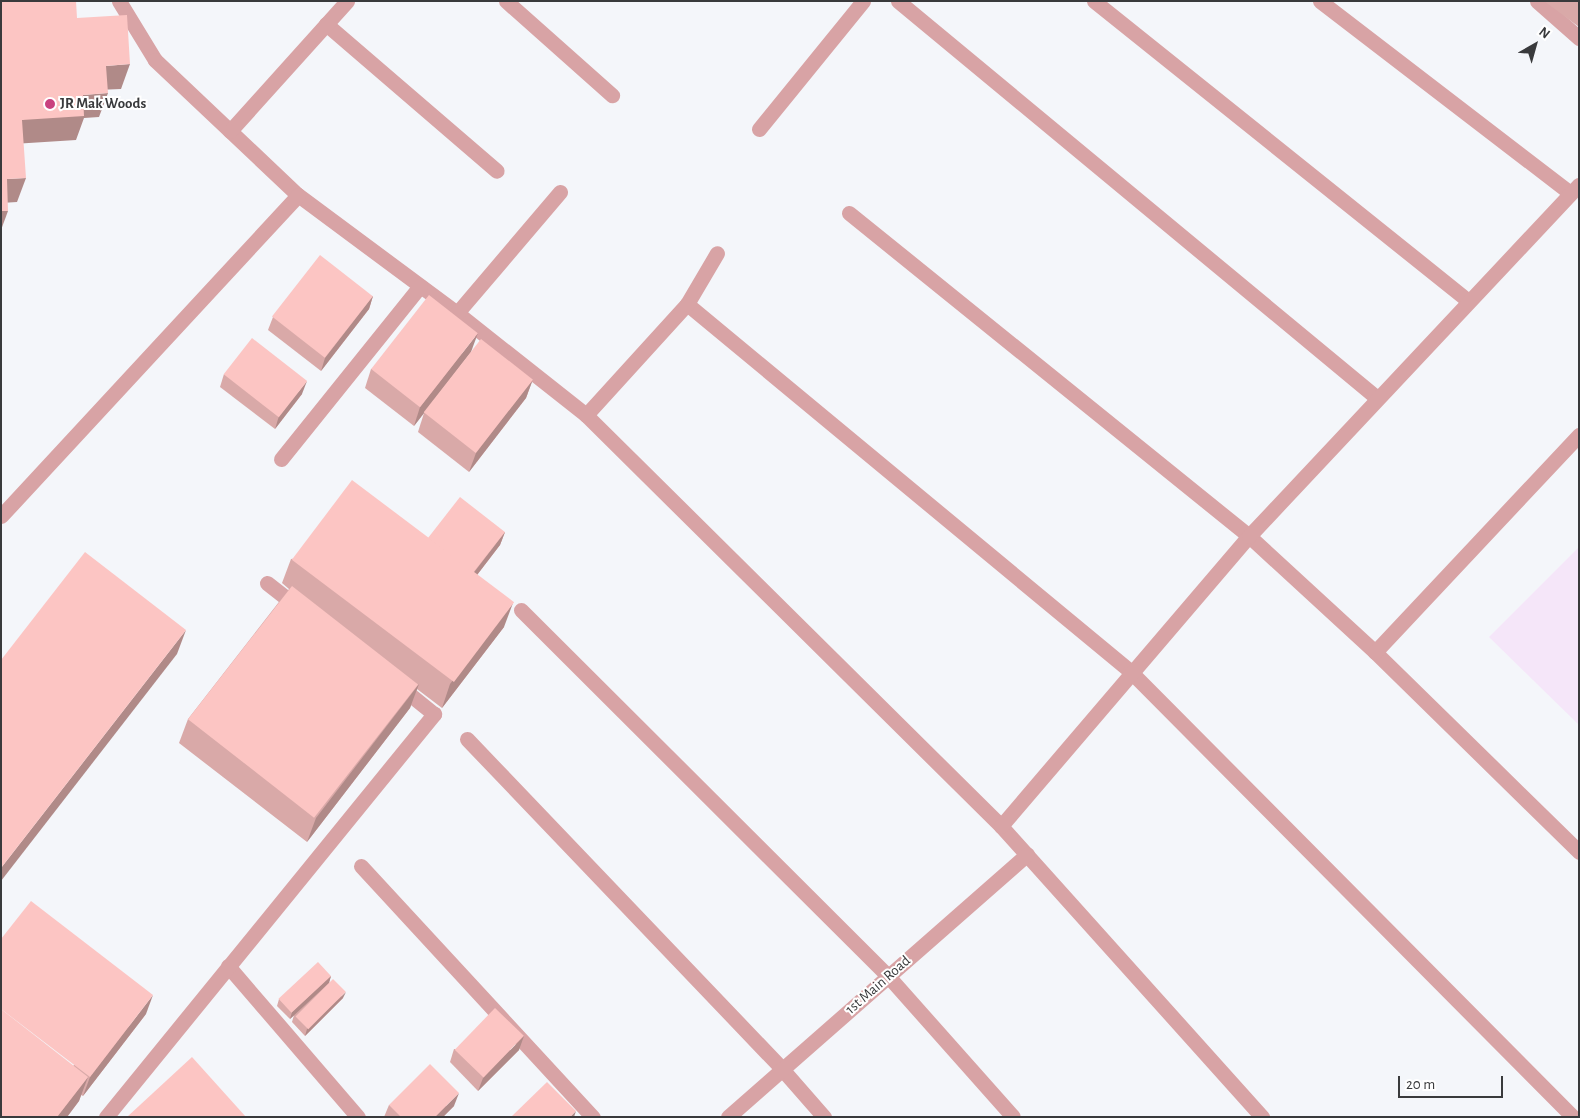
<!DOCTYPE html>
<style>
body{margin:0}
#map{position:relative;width:1580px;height:1118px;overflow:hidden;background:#f4f6fa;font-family:"Alegreya Sans",sans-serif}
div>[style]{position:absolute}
.education>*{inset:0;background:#f5e6f9}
.street>*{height:15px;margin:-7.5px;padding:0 7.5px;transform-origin:7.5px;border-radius:7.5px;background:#d8a3a5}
.wall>*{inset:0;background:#d9a9a8}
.shaded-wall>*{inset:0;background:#b08a88}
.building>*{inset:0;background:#fcc5c3;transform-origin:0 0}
.dots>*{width:14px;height:14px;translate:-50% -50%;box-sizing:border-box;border:2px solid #fff;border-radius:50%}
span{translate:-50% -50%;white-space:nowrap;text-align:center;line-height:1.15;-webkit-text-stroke:4px #fff;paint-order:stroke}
.poi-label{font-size:15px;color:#393a3c;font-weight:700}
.left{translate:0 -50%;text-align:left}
.street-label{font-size:15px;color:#393a3c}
.frame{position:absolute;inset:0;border:2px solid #393a3c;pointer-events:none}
.north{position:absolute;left:1510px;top:20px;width:50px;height:50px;-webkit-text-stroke:4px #fff;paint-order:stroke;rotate:38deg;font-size:14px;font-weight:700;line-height:20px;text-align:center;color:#393a3c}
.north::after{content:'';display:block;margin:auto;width:18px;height:22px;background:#393a3c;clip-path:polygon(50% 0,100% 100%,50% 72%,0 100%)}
.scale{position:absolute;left:1398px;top:1076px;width:105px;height:22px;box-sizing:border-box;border:2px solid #393a3c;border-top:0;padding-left:6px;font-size:15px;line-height:18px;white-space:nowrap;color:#393a3c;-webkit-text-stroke:4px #fff;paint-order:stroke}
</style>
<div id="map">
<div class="education">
<i style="clip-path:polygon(1579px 547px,1579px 725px,1489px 637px)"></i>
</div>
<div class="street">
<i style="left:119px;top:1px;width:69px;rotate:58.6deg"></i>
<i style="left:155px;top:60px;width:197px;rotate:43.4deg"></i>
<i style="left:298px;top:195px;width:198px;rotate:36.6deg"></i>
<i style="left:457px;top:313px;width:164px;rotate:38.3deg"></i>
<i style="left:586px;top:415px;width:584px;rotate:44.72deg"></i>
<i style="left:1001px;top:826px;width:391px;rotate:48.1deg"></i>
<i style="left:506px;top:1px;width:142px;rotate:41.6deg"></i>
<i style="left:898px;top:1px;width:622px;rotate:39.65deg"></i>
<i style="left:1094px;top:1px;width:479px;rotate:38.7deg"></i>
<i style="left:1320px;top:1px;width:315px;rotate:37.5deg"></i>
<i style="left:1537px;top:1px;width:56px;rotate:41.4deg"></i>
<i style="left:326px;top:24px;width:225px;rotate:40.7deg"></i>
<i style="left:759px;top:129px;width:165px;rotate:-50.9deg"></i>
<i style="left:230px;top:131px;width:175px;rotate:-48deg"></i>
<i style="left:849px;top:213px;width:514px;rotate:38.92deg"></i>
<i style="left:1249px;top:536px;width:171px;rotate:42.6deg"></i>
<i style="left:1375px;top:652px;width:286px;rotate:44.4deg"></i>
<i style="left:687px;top:304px;width:575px;rotate:39.64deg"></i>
<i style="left:1130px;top:671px;width:629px;rotate:45.19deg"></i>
<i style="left:457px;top:313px;width:159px;rotate:-49.6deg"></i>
<i style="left:586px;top:415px;width:150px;rotate:-47.7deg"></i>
<i style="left:687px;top:304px;width:59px;rotate:-59.5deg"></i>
<i style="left:281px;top:459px;width:222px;rotate:-51.2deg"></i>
<i style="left:1px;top:516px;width:437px;rotate:-47.2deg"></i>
<i style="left:267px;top:583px;width:41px;rotate:38deg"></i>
<i style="left:521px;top:610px;width:518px;rotate:44.92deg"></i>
<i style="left:888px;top:976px;width:188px;rotate:48.4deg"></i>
<i style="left:1375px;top:652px;width:298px;rotate:-46.8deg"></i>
<i style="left:467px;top:739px;width:456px;rotate:46.3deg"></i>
<i style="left:782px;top:1069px;width:64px;rotate:48.8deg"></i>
<i style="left:1001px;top:826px;width:382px;rotate:-49.5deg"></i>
<i style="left:1249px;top:536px;width:482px;rotate:-46.8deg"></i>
<i style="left:361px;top:866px;width:342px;rotate:47.3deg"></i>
<i style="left:228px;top:966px;width:199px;rotate:49.3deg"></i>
<i style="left:106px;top:1117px;width:520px;rotate:-50.86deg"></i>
<i style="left:434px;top:714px;width:46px;rotate:-141.1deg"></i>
<i style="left:728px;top:1117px;width:398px;rotate:-41.3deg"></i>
</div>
<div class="wall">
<i style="clip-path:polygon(1544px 1px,1579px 1px,1579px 27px)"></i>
<i style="clip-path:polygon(373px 296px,369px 309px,321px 371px,268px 330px,273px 317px)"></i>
<i style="clip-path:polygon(471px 352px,414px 426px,365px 388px,371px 369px)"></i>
<i style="clip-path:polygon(224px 374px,302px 394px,275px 429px,220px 387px)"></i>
<i style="clip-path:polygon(533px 379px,526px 398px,469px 472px,418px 432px,424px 413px)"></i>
<i style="clip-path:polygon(505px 532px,500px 545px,477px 575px,504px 627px,442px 708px,417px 689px,410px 708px,307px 842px,179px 743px,188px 719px,289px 589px,282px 583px,291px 559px,428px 538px)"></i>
<i style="clip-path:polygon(331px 976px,329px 982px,343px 998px,305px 1036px,292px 1022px,294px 1015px,320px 991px,290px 1019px,277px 1006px,279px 999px)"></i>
<i style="clip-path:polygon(146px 1014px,83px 1096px,81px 1095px,79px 1101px,67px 1117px,1px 1117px)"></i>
<i style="clip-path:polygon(454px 1049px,519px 1050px,478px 1091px,450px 1062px)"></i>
<i style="clip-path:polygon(389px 1105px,454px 1106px,443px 1117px,384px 1117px)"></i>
</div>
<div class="shaded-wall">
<i style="clip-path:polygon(130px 64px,121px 89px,97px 90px,106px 66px)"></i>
<i style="clip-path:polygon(108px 93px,99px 117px,84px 118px,76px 140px,13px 144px,22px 120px,83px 95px)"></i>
<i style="clip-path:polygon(26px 178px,17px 202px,1px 203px,7px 179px)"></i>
<i style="clip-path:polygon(1px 211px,8px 211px,1px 230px)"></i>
<i style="clip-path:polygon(373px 296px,369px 309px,321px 371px,325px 358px)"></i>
<i style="clip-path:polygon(478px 333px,471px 352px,414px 426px,420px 407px)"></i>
<i style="clip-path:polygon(533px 379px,526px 398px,469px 472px,476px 453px)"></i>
<i style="clip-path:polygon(307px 381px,302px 394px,275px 429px,279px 416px)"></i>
<i style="clip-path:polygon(505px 532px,500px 545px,467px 588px,472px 575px)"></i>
<i style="clip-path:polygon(513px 603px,504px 627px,442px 708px,450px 684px)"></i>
<i style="clip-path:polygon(186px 630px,177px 654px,1px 881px,1px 868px)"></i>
<i style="clip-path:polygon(419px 684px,410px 708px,307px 842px,316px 818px)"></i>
<i style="clip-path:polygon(331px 976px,329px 983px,290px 1019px,292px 1012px)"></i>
<i style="clip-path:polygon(346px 992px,343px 998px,305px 1036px,307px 1029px)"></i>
<i style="clip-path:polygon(153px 995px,146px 1014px,83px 1096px,90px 1077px)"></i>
<i style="clip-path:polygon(524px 1036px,519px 1050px,478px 1091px,483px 1078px)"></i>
<i style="clip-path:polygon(88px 1077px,79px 1101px,67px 1117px,57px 1117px)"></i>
<i style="clip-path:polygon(459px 1093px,454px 1106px,443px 1117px,435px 1117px)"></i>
<i style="clip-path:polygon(576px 1111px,574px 1117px,570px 1117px)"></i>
</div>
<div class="building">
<i style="clip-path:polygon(1px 1px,76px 1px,77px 18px,127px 15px,130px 64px,106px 66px,108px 93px,83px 95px,84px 116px,22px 120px,26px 178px,7px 179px,8px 211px,1px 211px)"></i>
<i style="left:320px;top:255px;width:67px;height:78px;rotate:38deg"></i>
<i style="left:429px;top:295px;width:62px;height:94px;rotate:38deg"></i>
<i style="left:252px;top:338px;width:70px;height:46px;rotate:38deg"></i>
<i style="left:481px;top:339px;width:66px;height:93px;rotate:38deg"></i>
<i style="left:352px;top:480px;width:203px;height:100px;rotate:37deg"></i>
<i style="left:460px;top:497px;width:57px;height:52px;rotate:38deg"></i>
<i style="clip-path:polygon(85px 552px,186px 630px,1px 868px,1px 660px)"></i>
<i style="left:292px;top:586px;width:160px;height:169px;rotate:38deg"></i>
<i style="clip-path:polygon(31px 901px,153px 995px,90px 1077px,1px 1009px,1px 939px)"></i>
<i style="left:318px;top:962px;width:19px;height:54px;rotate:47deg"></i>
<i style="left:333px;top:979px;width:18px;height:53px;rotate:45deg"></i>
<i style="left:495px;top:1008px;width:40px;height:58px;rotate:44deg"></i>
<i style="clip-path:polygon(1px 1009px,88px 1077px,57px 1117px,1px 1117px)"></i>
<i style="clip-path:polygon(192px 1057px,246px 1117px,127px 1117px)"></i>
<i style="clip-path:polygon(430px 1064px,459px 1093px,435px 1117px,401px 1117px,389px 1105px)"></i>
<i style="clip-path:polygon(547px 1082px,576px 1111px,570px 1117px,511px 1117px)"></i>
</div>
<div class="dots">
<i style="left:50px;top:104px;background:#c9427f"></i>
</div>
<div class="poi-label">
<span class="left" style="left:60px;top:104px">JR Mak Woods</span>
</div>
<div class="street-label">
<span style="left:878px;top:985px;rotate:-41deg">1st Main Road</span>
</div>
<div class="frame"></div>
<div class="north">N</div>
<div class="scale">20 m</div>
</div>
